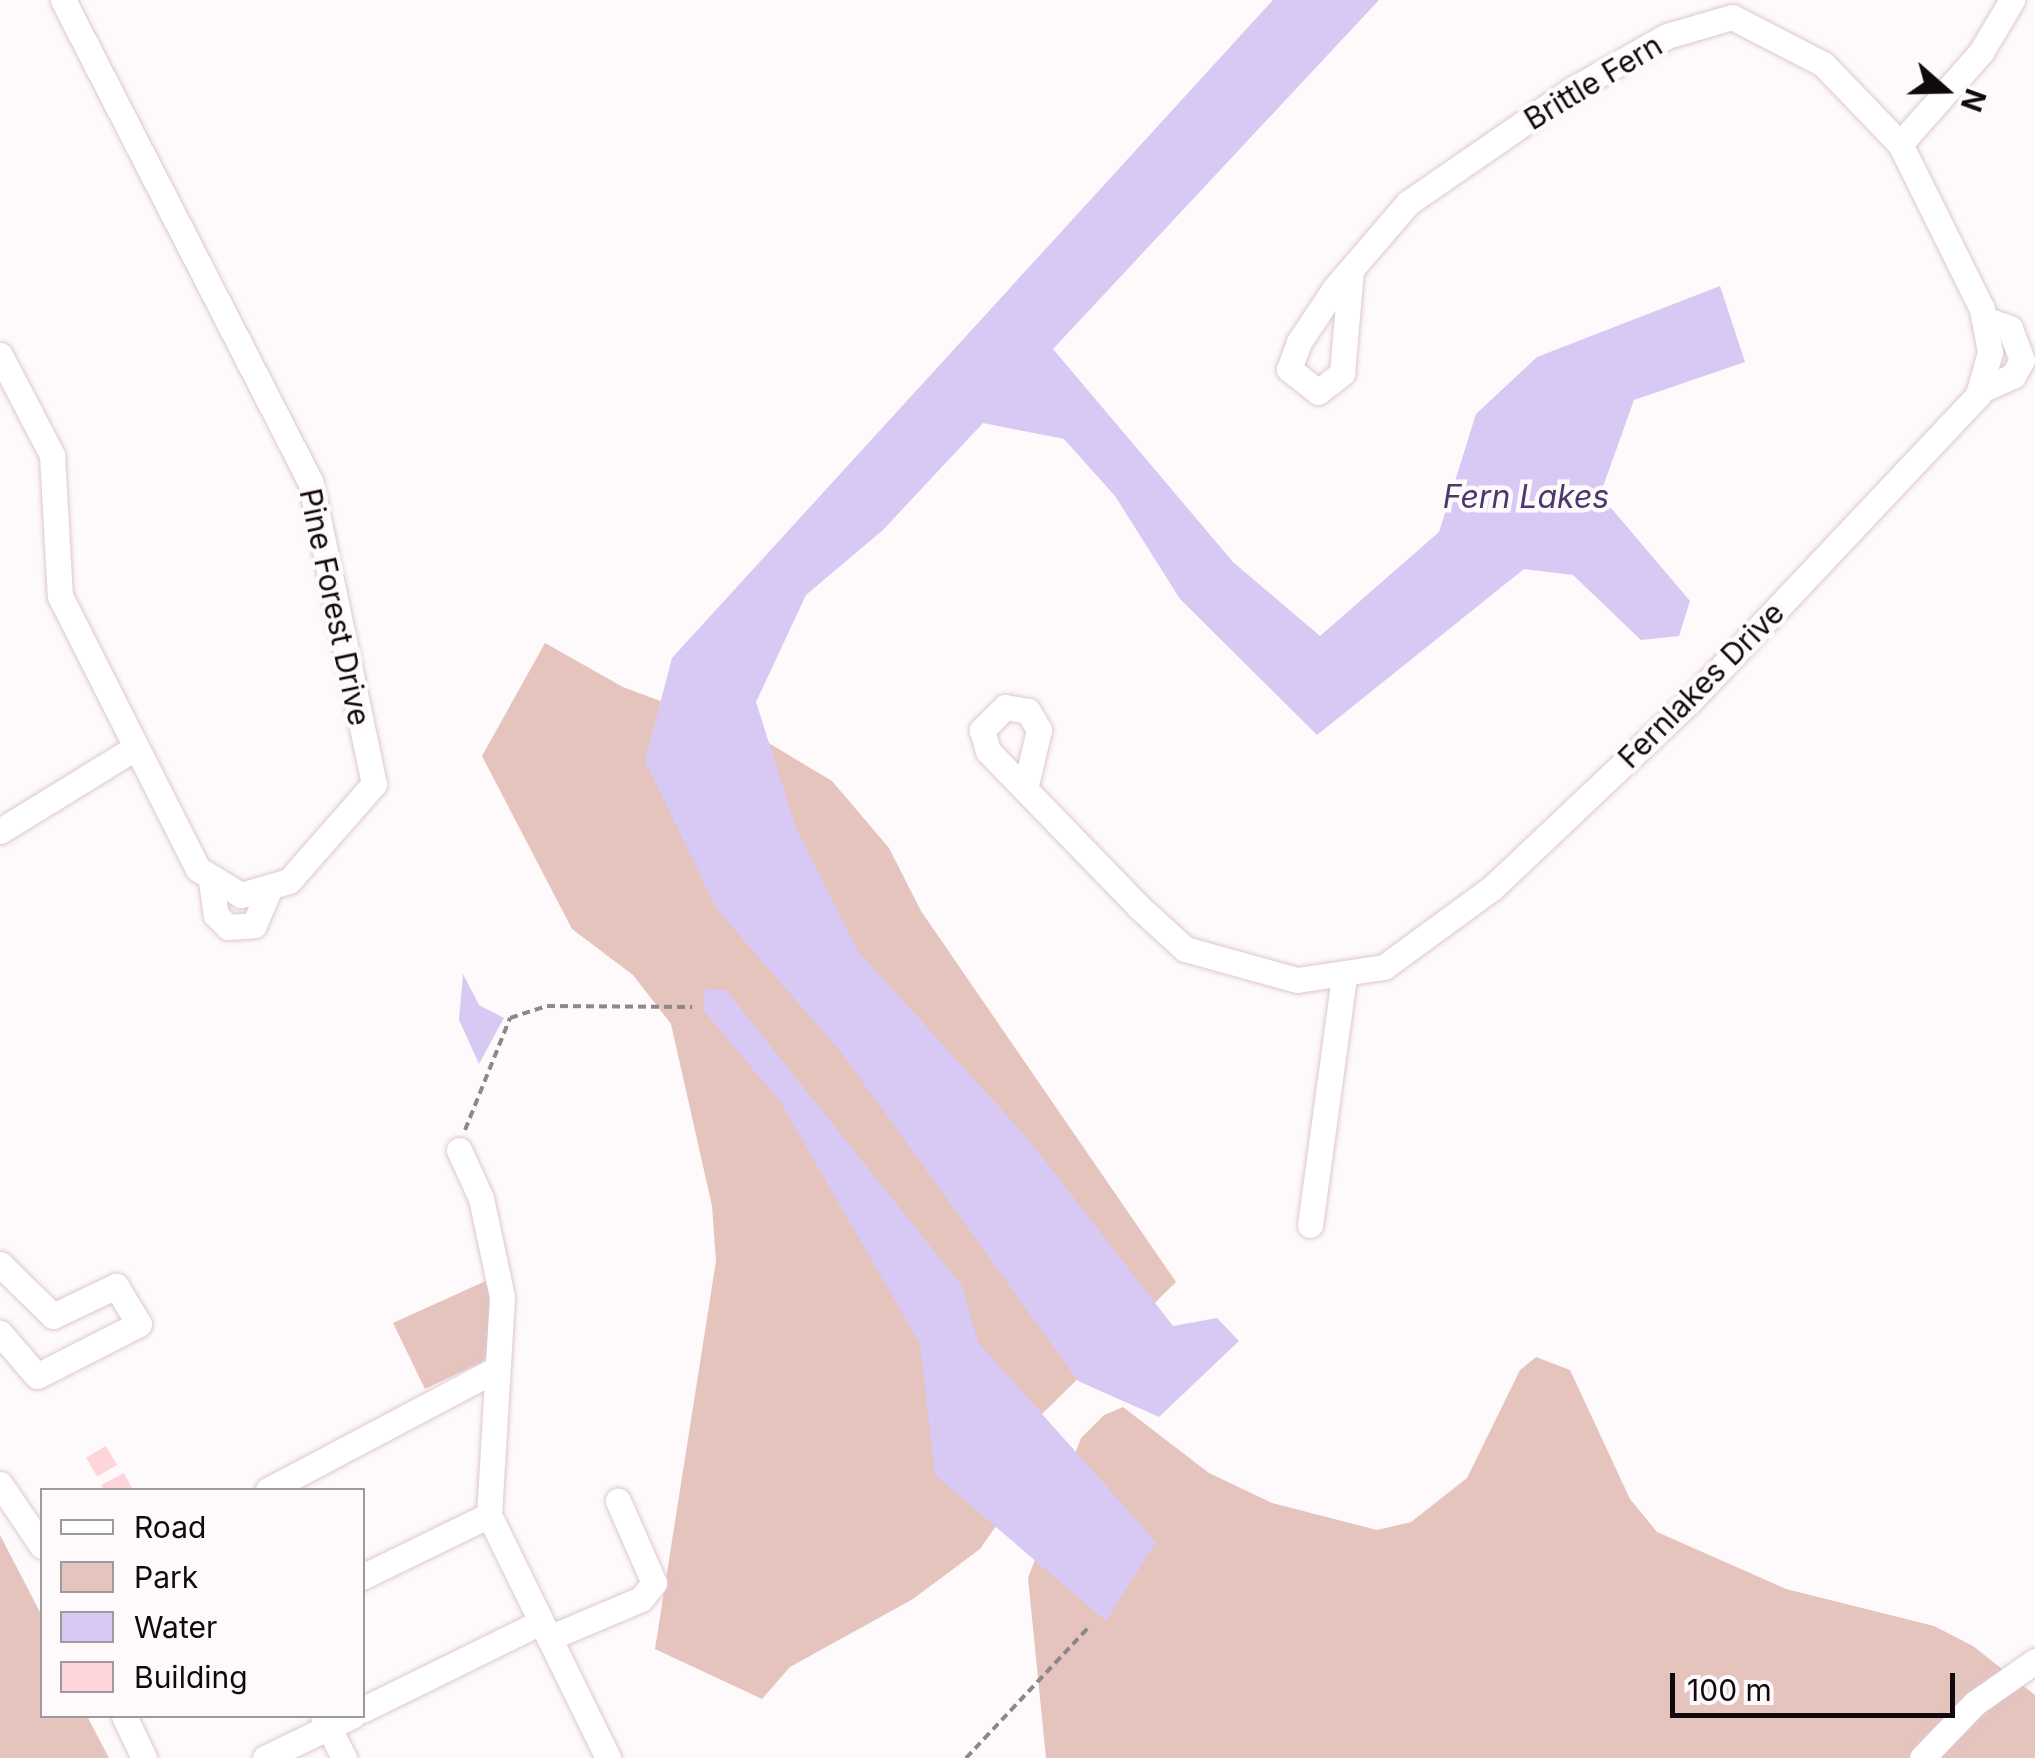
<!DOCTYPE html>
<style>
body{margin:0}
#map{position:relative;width:2035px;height:1758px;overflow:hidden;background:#fef9fb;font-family:Inter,sans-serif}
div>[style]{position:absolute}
.green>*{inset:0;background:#e4c4bd}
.water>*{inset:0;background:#d7c9f3}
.building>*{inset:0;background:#fed5da;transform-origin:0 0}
.path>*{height:4px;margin-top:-2px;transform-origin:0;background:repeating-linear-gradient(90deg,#8e888b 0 8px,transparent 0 13px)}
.roads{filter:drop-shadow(0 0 2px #dec7d2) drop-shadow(0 0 2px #dec7d2)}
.minor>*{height:25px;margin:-12.5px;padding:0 12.5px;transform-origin:12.5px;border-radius:12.5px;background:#fff}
span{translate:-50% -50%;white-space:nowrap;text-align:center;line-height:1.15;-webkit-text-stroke:9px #fef9fb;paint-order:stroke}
.street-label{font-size:30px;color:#10090d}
.water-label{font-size:32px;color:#4c376c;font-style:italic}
.legend{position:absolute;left:40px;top:1488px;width:325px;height:230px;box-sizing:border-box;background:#fef9fb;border:2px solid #9f999c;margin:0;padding:12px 18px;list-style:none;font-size:30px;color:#10090d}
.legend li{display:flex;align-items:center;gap:20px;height:50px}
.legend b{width:50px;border:2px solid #9f999c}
.north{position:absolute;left:1895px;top:40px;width:100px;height:100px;-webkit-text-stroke:8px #fef9fb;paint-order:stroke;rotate:110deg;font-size:28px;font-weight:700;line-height:40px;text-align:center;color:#10090d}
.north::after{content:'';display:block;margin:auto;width:35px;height:45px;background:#10090d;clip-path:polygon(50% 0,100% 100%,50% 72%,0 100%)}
.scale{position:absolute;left:1670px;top:1673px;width:285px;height:45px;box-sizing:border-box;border:5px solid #10090d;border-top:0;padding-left:12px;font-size:30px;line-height:35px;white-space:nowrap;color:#10090d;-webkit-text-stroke:8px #fef9fb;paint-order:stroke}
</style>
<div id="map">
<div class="green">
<i style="clip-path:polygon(545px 643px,623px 687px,762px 739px,832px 781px,889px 848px,921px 911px,1176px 1282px,1038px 1418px,1010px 1506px,980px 1549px,913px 1599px,790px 1667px,762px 1699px,655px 1649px,716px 1261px,712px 1206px,671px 1024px,633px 975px,572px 929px,482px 756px)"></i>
<i style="clip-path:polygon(490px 1279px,496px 1343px,482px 1362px,425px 1389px,393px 1323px)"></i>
<i style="clip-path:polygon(1536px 1357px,1570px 1370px,1630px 1499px,1657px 1532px,1786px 1589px,1934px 1626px,1973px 1646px,2035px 1695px,2035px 1758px,1046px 1758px,1028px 1578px,1081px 1438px,1104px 1415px,1123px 1407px,1209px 1473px,1272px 1503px,1377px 1530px,1411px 1522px,1467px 1478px,1520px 1370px)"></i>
<i style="clip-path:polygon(0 1535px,42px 1616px,42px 1716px,87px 1716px,109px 1758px,0 1758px)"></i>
</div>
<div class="water">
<i style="clip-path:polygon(1273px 0,1379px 0,1053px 349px,1233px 562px,1320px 636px,1439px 532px,1476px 414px,1537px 357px,1720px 286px,1745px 362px,1634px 400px,1600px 495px,1690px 601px,1679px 636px,1641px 640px,1573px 575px,1524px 569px,1317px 735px,1180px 599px,1115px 496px,1064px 439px,983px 423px,883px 530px,806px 595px,756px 702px,796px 828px,858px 951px,1029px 1140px,1173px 1326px,1217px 1318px,1239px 1341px,1159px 1417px,1078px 1381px,844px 1056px,716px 908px,645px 761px,672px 658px)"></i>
<i style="clip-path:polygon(463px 974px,479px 1005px,504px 1018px,479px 1064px,459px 1020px)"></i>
<i style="clip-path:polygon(705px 989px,726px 990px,962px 1286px,978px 1342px,1156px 1542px,1106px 1621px,935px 1475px,920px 1344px,779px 1100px,703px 1010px)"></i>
</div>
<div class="building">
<i style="left:106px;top:1446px;width:22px;height:23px;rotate:60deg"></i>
<i style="clip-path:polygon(124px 1473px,133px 1490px,104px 1490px,101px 1485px)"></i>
</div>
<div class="path">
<i style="left:465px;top:1130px;width:121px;rotate:-68.1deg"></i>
<i style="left:510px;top:1018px;width:39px;rotate:-18deg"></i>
<i style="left:547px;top:1006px;width:145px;rotate:0.4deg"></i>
<i style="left:966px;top:1758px;width:178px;rotate:-46.8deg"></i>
</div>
<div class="roads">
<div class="minor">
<i style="left:1900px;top:144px;width:123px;rotate:-48.6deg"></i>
<i style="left:1981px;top:52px;width:61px;rotate:-59.2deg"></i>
<i style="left:0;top:355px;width:113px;rotate:62.5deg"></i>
<i style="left:52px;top:455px;width:141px;rotate:86.8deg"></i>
<i style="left:60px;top:596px;width:306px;rotate:63.2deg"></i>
<i style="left:198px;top:869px;width:50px;rotate:31.2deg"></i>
<i style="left:241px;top:895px;width:50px;rotate:-16.3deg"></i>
<i style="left:289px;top:881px;width:129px;rotate:-48.8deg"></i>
<i style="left:374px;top:784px;width:310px;rotate:-101.9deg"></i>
<i style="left:310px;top:481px;width:541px;rotate:-117.18deg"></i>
<i style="left:1979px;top:391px;width:37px;rotate:-24deg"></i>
<i style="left:2013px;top:376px;width:18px;rotate:-61deg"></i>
<i style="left:2022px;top:360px;width:34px;rotate:-111deg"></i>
<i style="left:2010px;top:328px;width:28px;rotate:-161deg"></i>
<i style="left:1025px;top:789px;width:61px;rotate:-76.7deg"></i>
<i style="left:1039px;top:730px;width:22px;rotate:-120deg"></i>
<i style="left:1028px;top:711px;width:23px;rotate:-170deg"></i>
<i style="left:1005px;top:707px;width:33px;rotate:135deg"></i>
<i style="left:982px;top:730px;width:22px;rotate:74deg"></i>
<i style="left:988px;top:751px;width:217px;rotate:45.9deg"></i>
<i style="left:1139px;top:907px;width:62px;rotate:42.4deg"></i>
<i style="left:1185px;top:949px;width:116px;rotate:15.5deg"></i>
<i style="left:1297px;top:980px;width:88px;rotate:-8.5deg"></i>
<i style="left:1384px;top:967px;width:134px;rotate:-36.2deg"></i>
<i style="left:1492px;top:888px;width:271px;rotate:-43.4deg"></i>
<i style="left:1689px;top:702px;width:422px;rotate:-46.7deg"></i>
<i style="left:1978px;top:395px;width:45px;rotate:-74.4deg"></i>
<i style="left:1990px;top:352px;width:44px;rotate:-100.5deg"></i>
<i style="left:1982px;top:309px;width:184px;rotate:-116.4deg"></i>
<i style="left:1900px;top:144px;width:111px;rotate:-133.9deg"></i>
<i style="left:1823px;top:64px;width:102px;rotate:-152.7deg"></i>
<i style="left:1732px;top:17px;width:68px;rotate:163.7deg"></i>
<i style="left:1667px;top:36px;width:108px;rotate:150.6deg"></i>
<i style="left:1573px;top:89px;width:201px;rotate:145.4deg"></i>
<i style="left:1408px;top:203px;width:112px;rotate:130.7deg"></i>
<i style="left:1335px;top:288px;width:65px;rotate:123.7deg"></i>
<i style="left:1299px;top:342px;width:29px;rotate:110deg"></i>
<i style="left:1289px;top:369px;width:37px;rotate:38deg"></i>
<i style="left:1318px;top:392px;width:31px;rotate:-38deg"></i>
<i style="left:1342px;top:373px;width:103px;rotate:-85deg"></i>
<i style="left:0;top:831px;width:158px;rotate:-31.6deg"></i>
<i style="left:211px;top:881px;width:34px;rotate:82deg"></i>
<i style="left:216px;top:915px;width:17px;rotate:45deg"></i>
<i style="left:228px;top:927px;width:26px;rotate:-4deg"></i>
<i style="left:254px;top:925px;width:38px;rotate:-67deg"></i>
<i style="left:459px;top:1150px;width:53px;rotate:65.4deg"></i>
<i style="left:481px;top:1198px;width:101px;rotate:78deg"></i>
<i style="left:502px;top:1297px;width:218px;rotate:93.4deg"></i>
<i style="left:489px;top:1515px;width:271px;rotate:63.9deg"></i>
<i style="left:1310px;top:1225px;width:249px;rotate:-82.2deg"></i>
<i style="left:0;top:1264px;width:74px;rotate:44.5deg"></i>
<i style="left:53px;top:1316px;width:70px;rotate:-25.5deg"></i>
<i style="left:116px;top:1286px;width:44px;rotate:58.8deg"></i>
<i style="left:139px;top:1324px;width:114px;rotate:153deg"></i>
<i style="left:37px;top:1376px;width:57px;rotate:-130.7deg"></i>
<i style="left:0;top:1484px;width:75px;rotate:55.9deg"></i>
<i style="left:268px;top:1490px;width:255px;rotate:-27.9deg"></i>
<i style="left:362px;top:1577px;width:141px;rotate:-26deg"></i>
<i style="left:549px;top:1638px;width:100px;rotate:-23deg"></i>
<i style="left:641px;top:1599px;width:21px;rotate:-51deg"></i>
<i style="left:654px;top:1583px;width:90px;rotate:-113.7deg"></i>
<i style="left:362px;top:1710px;width:199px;rotate:-26.2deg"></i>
<i style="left:124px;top:1716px;width:47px;rotate:64.5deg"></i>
<i style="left:323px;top:1716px;width:47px;rotate:63.4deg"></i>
<i style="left:265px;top:1758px;width:97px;rotate:-25.8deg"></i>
<i style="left:1922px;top:1758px;width:76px;rotate:-46.1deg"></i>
<i style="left:1975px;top:1703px;width:73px;rotate:-35deg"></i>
</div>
</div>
<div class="street-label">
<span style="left:1593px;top:82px;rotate:-31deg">Brittle Fern</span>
<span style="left:335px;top:607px;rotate:78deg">Pine Forest Drive</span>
<span style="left:1701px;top:685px;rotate:-45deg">Fernlakes Drive</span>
</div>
<div class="water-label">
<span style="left:1526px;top:497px">Fern Lakes</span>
</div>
<ul class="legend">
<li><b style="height:12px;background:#fff"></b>Road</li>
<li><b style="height:28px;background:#e4c4bd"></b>Park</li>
<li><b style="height:28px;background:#d7c9f3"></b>Water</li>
<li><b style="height:28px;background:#fed5da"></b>Building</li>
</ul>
<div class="north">N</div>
<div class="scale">100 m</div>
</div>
